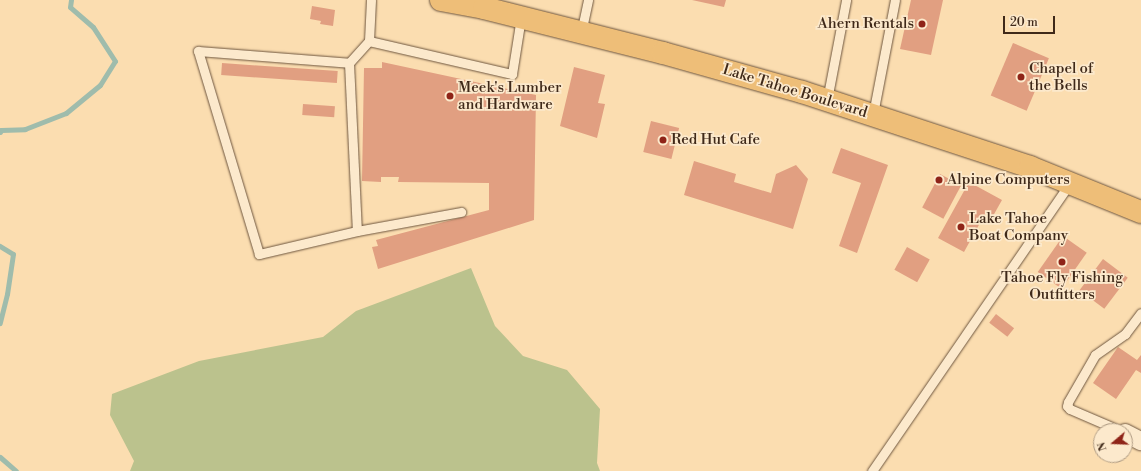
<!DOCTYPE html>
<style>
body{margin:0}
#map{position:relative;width:1141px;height:471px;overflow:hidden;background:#fbddb0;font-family:"Libre Bodoni",serif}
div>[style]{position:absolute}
.green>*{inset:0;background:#bbc28d}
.stream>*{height:5px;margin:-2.5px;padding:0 2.5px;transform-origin:2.5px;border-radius:2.5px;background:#9fbcac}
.building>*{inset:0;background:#e19f81;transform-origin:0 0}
.roads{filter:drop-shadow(0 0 1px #6e563f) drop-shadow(0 0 1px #6e563f)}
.lane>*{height:9px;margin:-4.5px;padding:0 4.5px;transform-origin:4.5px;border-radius:4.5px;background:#fce9cc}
.street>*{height:18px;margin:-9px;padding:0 9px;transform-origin:9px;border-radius:9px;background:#fce9cc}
.highway>*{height:22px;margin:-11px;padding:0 11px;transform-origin:11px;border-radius:11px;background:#eebe78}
.dots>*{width:11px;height:11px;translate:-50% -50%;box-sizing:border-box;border:2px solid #fce9cc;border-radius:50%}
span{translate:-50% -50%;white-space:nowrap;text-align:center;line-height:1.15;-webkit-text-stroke:3.5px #fce9cc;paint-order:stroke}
.poi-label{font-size:15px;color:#3f2919}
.right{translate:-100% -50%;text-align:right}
.left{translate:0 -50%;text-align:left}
.street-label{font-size:15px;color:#3f2919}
.north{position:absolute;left:1093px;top:423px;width:40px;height:40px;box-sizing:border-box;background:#fce9cc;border:1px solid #b09c84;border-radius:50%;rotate:251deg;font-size:11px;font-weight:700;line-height:16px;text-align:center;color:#3f2919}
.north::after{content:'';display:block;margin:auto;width:14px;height:18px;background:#8f2418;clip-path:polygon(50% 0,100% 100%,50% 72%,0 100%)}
.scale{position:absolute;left:1003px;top:16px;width:52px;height:18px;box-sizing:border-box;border:2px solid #3f2919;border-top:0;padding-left:5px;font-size:12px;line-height:14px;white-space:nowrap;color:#3f2919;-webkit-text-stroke:3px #fce9cc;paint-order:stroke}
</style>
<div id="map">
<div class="green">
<i style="clip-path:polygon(471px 268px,495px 326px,523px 356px,567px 370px,600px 409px,597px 463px,600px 471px,130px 471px,134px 461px,110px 415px,112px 394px,199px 361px,323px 337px,356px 311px)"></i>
</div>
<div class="stream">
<i style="left:0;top:132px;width:2px;rotate:-63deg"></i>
<i style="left:1px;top:130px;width:24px;rotate:-2deg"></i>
<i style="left:25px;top:129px;width:44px;rotate:-21.3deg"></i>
<i style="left:66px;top:113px;width:44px;rotate:-39.5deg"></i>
<i style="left:100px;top:85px;width:28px;rotate:-58deg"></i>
<i style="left:115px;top:61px;width:40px;rotate:-122.9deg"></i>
<i style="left:93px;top:27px;width:30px;rotate:-139deg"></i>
<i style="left:70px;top:7px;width:7px;rotate:-82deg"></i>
<i style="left:0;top:246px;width:15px;rotate:32deg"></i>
<i style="left:13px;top:254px;width:40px;rotate:98.5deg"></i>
<i style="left:7px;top:294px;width:30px;rotate:104deg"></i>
<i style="left:0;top:457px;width:21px;rotate:41deg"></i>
</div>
<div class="building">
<i style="clip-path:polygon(692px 0,726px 0,724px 7px)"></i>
<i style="clip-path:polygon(911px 0,943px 0,931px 55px,900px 49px)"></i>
<i style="clip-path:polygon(312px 6px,335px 10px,333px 26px,320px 24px,321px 21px,310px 19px)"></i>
<i style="left:1013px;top:43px;width:39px;height:57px;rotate:23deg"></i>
<i style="clip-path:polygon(382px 62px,536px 95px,534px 220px,378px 269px,372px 247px,378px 246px,376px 240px,489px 210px,489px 183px,398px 182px,399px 177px,381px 177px,381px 182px,362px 181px,364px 68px,382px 68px)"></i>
<i style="left:222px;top:63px;width:116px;height:12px;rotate:4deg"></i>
<i style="clip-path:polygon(574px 67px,605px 75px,598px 103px,605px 104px,597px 138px,560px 126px)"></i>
<i style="left:303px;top:104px;width:32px;height:11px;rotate:4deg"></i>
<i style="left:651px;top:121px;width:29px;height:32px;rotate:14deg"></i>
<i style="clip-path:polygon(841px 148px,888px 165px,857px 253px,839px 246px,861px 183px,832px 173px)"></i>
<i style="clip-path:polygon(694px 161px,736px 174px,734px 182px,771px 193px,776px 174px,796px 165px,808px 179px,793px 229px,684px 195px)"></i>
<i style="left:940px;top:174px;width:24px;height:38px;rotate:28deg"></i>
<i style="clip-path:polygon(969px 182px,1002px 200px,993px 216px,986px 212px,964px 252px,938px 238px)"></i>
<i style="left:1063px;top:236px;width:29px;height:44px;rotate:35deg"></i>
<i style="left:907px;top:247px;width:26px;height:26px;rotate:29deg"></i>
<i style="left:1103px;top:259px;width:31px;height:39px;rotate:37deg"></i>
<i style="left:996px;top:314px;width:23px;height:11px;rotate:38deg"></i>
<i style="clip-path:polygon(1118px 347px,1137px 360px,1141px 355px,1141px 373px,1136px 370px,1116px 399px,1093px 383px)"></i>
</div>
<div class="roads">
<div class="lane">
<i style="left:371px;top:0;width:41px;rotate:92.8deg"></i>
<i style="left:369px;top:41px;width:147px;rotate:13deg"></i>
<i style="left:512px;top:74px;width:58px;rotate:-81deg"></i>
<i style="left:581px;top:33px;width:34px;rotate:-78deg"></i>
<i style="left:349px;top:63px;width:168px;rotate:87.3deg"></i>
<i style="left:357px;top:231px;width:101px;rotate:166.8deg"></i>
<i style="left:259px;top:254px;width:212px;rotate:-106.7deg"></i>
<i style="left:198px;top:51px;width:151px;rotate:4.5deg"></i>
<i style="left:349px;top:63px;width:30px;rotate:-48deg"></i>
<i style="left:827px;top:100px;width:102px;rotate:-79.2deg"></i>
<i style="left:873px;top:114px;width:116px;rotate:-79.1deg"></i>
<i style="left:357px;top:231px;width:106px;rotate:-10.4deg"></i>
<i style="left:1121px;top:431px;width:56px;rotate:-156.7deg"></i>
<i style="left:1070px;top:409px;width:4px;rotate:-135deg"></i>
<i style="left:1067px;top:406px;width:4px;rotate:-76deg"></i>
<i style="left:1068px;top:402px;width:54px;rotate:-60.1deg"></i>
<i style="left:1095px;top:355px;width:37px;rotate:-35deg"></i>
<i style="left:1125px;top:334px;width:26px;rotate:-53deg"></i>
<i style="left:872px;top:471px;width:349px;rotate:-55.5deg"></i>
</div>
<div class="street">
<i style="left:1125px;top:433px;width:18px;rotate:27deg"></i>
</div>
<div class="highway">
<i style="left:441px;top:0;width:44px;rotate:10.5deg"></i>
<i style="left:484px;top:8px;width:185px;rotate:14.1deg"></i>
<i style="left:663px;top:53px;width:144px;rotate:15.7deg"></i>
<i style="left:802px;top:92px;width:240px;rotate:18.2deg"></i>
<i style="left:1030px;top:167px;width:120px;rotate:22.1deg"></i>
</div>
</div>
<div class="dots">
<i style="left:922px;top:24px;background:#8f2418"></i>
<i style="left:1021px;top:77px;background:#8f2418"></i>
<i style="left:450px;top:96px;background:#8f2418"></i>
<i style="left:663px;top:140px;background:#8f2418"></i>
<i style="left:939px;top:180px;background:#8f2418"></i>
<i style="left:961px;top:227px;background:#8f2418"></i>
<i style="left:1062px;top:262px;background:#8f2418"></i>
</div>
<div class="poi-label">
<span class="right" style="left:914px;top:24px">Ahern Rentals</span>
<span class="left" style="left:1029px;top:77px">Chapel of<br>the Bells</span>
<span class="left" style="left:458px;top:96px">Meek's Lumber<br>and Hardware</span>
<span class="left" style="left:671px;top:140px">Red Hut Cafe</span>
<span class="left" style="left:947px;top:180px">Alpine Computers</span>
<span class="left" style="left:969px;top:227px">Lake Tahoe<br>Boat Company</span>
<span style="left:1062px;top:286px">Tahoe Fly Fishing<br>Outfitters</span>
</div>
<div class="street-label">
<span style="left:795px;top:91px;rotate:17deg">Lake Tahoe Boulevard</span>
</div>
<div class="north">N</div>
<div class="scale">20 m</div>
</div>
